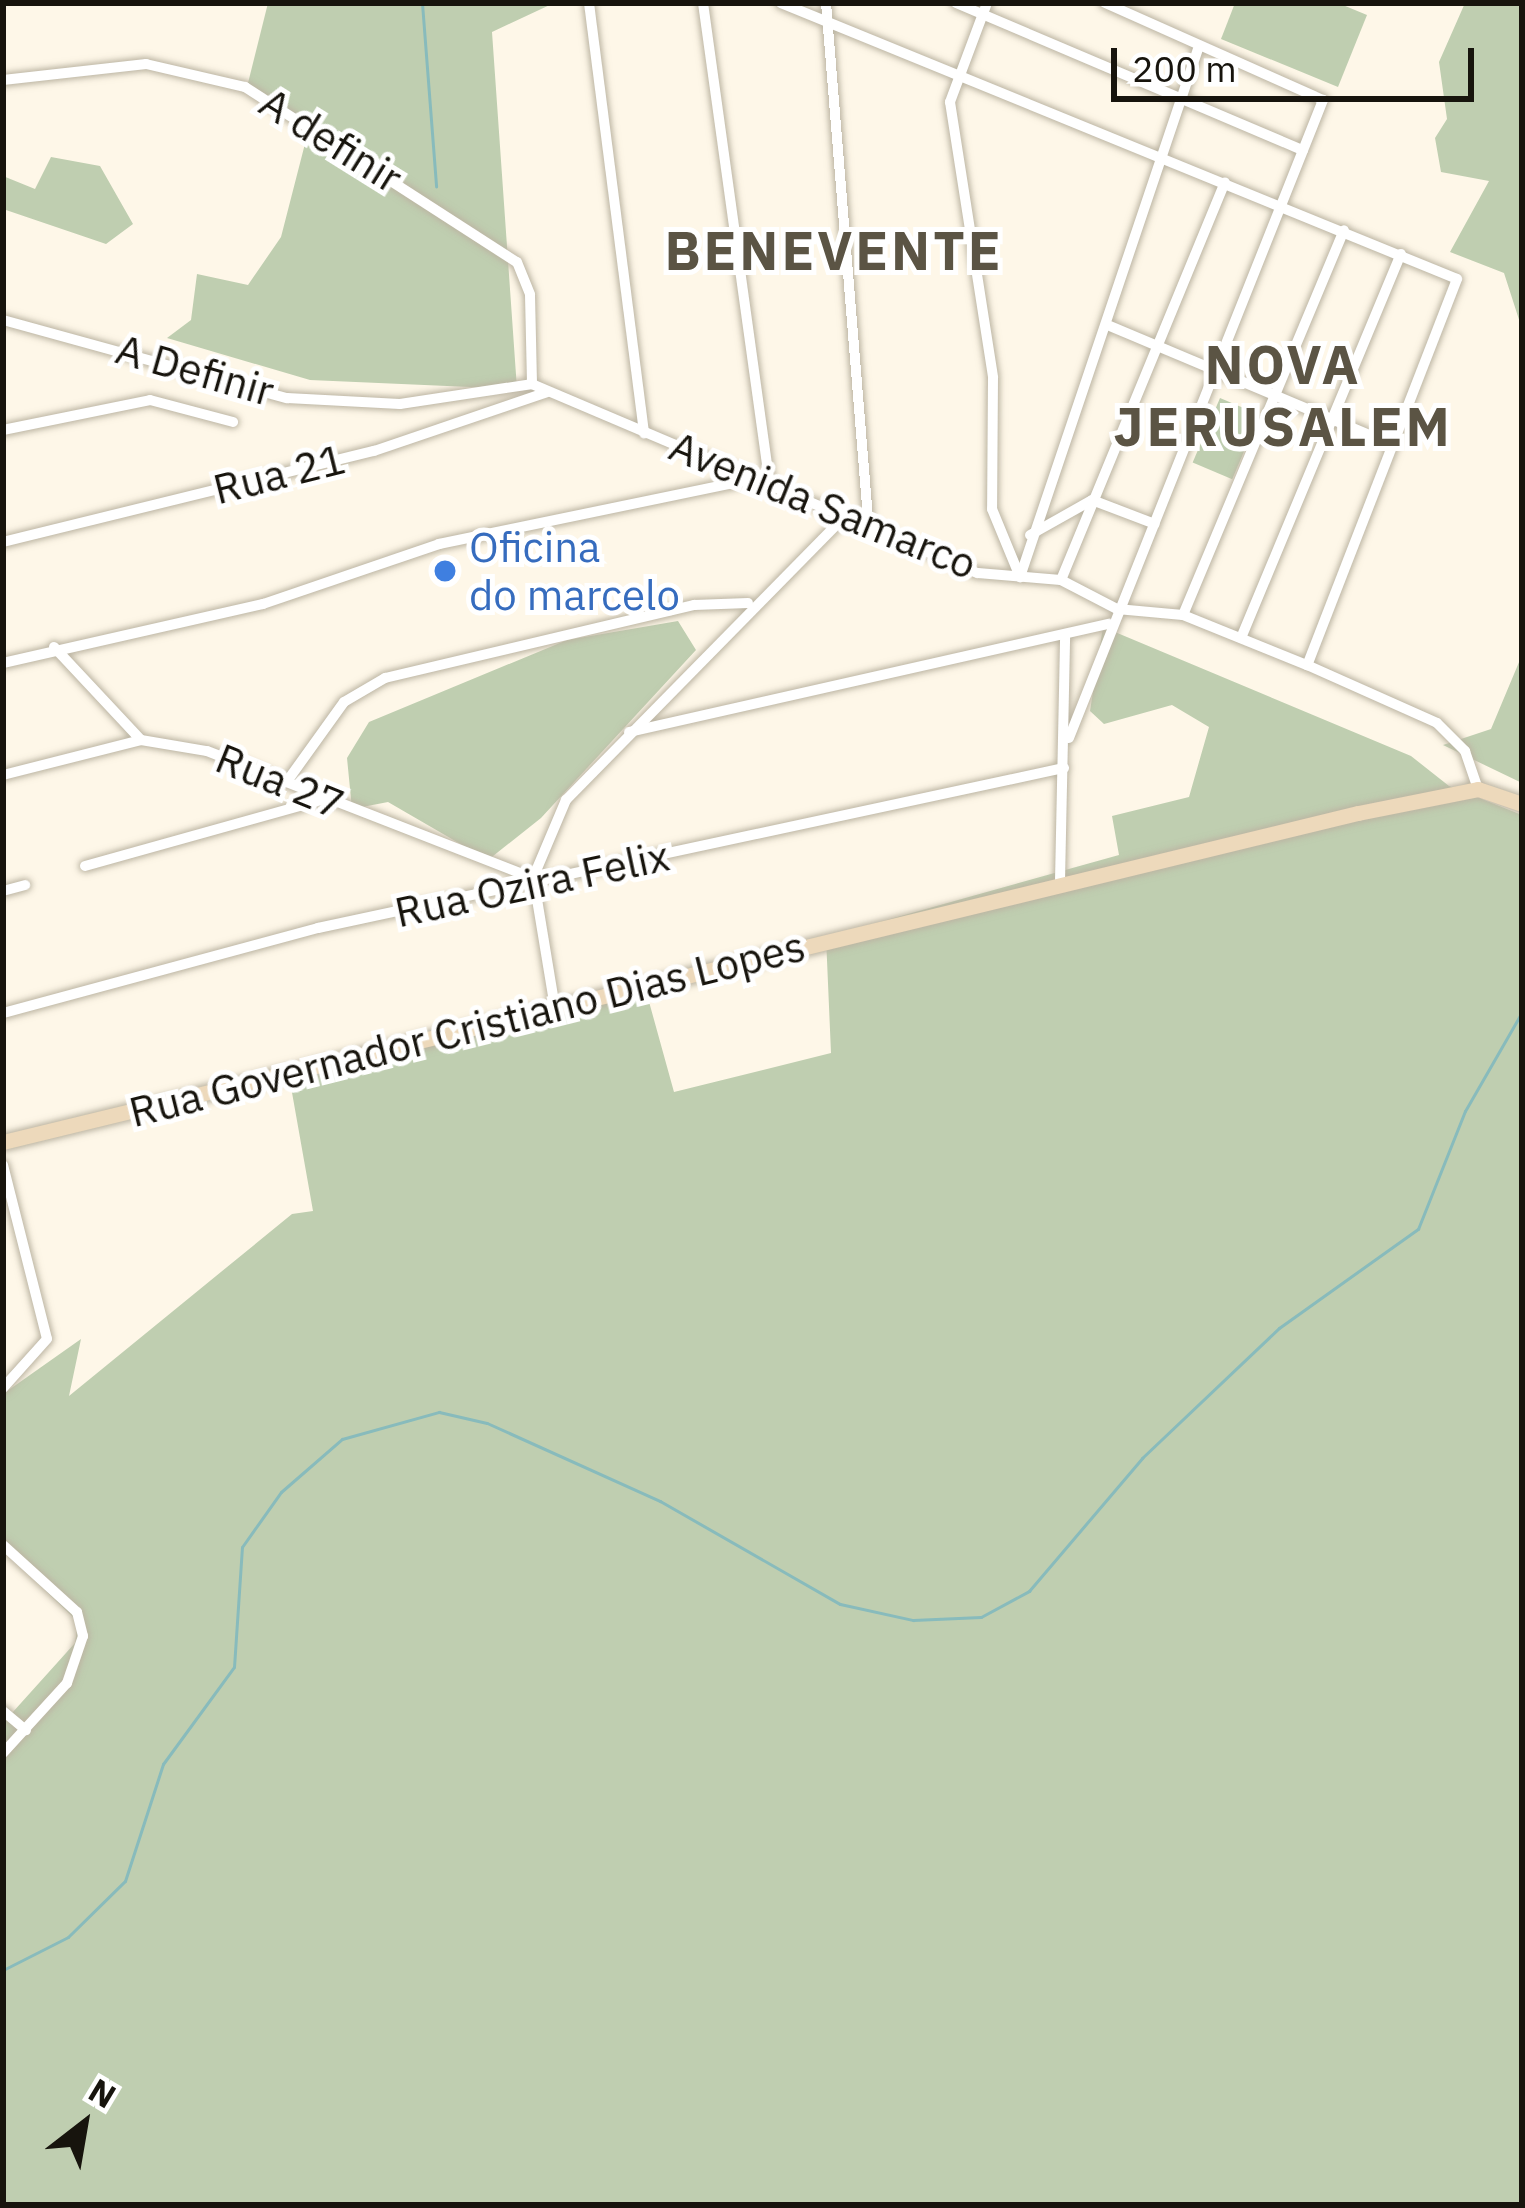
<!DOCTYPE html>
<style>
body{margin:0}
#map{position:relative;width:1525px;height:2208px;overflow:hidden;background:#fef7e8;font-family:"IBM Plex Sans",sans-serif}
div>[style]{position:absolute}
.green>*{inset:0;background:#bfceb0;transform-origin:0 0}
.stream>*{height:3px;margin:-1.5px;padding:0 1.5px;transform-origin:1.5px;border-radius:1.5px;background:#88bbbc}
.roads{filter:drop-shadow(0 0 3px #bcb5a3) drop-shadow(0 0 3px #bcb5a3)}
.street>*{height:10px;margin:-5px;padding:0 5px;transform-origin:5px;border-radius:5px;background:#fff}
.secondary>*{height:15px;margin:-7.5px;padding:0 7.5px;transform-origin:7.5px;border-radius:7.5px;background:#edd9bb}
.dots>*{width:33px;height:33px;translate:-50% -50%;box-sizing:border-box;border:6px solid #fff;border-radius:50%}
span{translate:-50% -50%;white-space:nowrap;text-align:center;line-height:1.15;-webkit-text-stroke:10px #fff;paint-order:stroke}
.street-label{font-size:42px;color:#17140d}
.shop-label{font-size:42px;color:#366cbe}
.left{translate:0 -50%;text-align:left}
.district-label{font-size:54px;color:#5b5444;font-weight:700;letter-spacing:3px}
.frame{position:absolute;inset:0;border:6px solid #17140d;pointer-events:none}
.north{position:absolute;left:24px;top:2064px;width:120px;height:120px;-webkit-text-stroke:9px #fff;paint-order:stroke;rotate:31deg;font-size:33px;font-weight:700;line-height:48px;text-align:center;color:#17140d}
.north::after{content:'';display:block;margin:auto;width:42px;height:54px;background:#17140d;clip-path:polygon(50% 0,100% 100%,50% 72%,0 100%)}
.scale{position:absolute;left:1111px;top:48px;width:363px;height:54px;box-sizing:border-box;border:6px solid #17140d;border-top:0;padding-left:15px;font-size:36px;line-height:42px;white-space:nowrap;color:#17140d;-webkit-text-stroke:9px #fff;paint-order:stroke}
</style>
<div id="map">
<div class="green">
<i style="clip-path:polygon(268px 3px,554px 3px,492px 32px,517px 389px,310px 380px,167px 338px,191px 320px,197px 274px,248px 285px,281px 237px,308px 132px,248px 83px)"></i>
<i style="clip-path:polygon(1235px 3px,1338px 3px,1367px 15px,1338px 87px,1221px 39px)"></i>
<i style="clip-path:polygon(1465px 3px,1522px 3px,1522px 329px,1504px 273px,1450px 252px,1489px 181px,1441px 172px,1435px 138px,1447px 119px,1439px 62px)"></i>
<i style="clip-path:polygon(51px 157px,100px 166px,133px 224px,106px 244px,3px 209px,3px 176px,35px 189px)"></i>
<i style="left:1220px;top:398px;width:43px;height:70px;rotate:23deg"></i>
<i style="clip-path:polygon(678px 621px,696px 650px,541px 818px,488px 860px,388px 802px,352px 809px,347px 758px,369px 722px,567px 640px)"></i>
<i style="clip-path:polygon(1103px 627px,1411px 756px,1449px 786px,1522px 815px,1522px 2205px,3px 2205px,3px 1723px,75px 1643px,78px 1622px,3px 1550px,3px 1394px,81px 1339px,69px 1396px,292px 1214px,313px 1211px,288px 1070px,643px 980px,674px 1092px,831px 1053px,826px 937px,1119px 855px,1112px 816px,1189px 797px,1209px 727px,1172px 705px,1104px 724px,1090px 711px)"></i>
<i style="clip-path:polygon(1522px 655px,1522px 783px,1443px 745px,1491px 729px)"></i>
</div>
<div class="stream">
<i style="left:422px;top:3px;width:184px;rotate:85.6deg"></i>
<i style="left:3px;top:1970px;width:73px;rotate:-26.9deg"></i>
<i style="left:68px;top:1937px;width:80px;rotate:-44.5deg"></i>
<i style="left:125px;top:1881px;width:123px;rotate:-72deg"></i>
<i style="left:163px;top:1764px;width:120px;rotate:-53.8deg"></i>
<i style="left:234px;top:1667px;width:120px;rotate:-86.2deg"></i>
<i style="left:242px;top:1547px;width:67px;rotate:-54.7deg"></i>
<i style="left:281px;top:1492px;width:81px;rotate:-41deg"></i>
<i style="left:342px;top:1439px;width:101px;rotate:-15.6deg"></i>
<i style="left:439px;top:1412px;width:49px;rotate:12.9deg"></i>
<i style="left:487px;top:1423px;width:190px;rotate:24.3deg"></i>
<i style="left:660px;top:1501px;width:207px;rotate:29.8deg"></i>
<i style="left:840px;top:1604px;width:75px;rotate:12.4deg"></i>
<i style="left:913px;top:1620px;width:68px;rotate:-2.5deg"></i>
<i style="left:981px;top:1617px;width:55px;rotate:-28.4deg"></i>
<i style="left:1029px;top:1591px;width:175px;rotate:-49.6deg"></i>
<i style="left:1142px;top:1458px;width:189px;rotate:-43.5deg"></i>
<i style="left:1279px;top:1328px;width:171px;rotate:-35.5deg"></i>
<i style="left:1418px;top:1229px;width:127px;rotate:-68.3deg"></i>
<i style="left:1465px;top:1111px;width:114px;rotate:-60.1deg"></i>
</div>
<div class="roads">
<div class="street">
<i style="left:589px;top:3px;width:434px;rotate:82.7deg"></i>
<i style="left:703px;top:3px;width:487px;rotate:82.1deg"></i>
<i style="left:781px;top:3px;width:730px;rotate:22.21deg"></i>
<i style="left:1457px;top:279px;width:414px;rotate:111.2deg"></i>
<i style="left:826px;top:3px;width:529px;rotate:85.34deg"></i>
<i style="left:956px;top:3px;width:377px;rotate:23deg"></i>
<i style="left:987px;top:3px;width:106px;rotate:110.5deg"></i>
<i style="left:950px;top:102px;width:279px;rotate:81.1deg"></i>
<i style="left:993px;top:378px;width:131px;rotate:90.4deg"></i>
<i style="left:992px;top:509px;width:74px;rotate:67.6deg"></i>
<i style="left:3px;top:80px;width:144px;rotate:-6.4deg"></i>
<i style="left:146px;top:64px;width:102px;rotate:13.1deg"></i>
<i style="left:245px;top:87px;width:323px;rotate:32.8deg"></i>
<i style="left:517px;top:262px;width:35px;rotate:68deg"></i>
<i style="left:530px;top:295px;width:89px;rotate:88.7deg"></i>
<i style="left:3px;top:320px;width:295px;rotate:15.4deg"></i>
<i style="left:287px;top:398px;width:113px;rotate:3deg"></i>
<i style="left:400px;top:404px;width:134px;rotate:-8.6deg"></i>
<i style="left:532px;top:384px;width:484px;rotate:23deg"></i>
<i style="left:978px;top:573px;width:83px;rotate:4.8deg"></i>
<i style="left:1061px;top:580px;width:63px;rotate:27.4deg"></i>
<i style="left:1117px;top:609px;width:66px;rotate:5.2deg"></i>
<i style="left:1183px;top:615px;width:134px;rotate:22deg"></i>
<i style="left:1307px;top:665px;width:142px;rotate:24deg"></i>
<i style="left:1437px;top:723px;width:40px;rotate:45deg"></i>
<i style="left:1465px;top:751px;width:40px;rotate:71.1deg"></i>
<i style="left:1110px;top:326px;width:307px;rotate:22.8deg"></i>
<i style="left:3px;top:430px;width:150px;rotate:-11.5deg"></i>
<i style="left:150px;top:400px;width:86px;rotate:14.8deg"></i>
<i style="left:1030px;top:535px;width:71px;rotate:-29.4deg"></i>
<i style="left:1092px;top:500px;width:67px;rotate:20.9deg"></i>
<i style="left:3px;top:542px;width:382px;rotate:-13.8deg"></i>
<i style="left:374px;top:451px;width:183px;rotate:-18.8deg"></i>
<i style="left:1021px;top:574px;width:557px;rotate:-71.37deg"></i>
<i style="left:1061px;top:580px;width:430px;rotate:-67.6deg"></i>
<i style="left:1183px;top:615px;width:417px;rotate:-67.3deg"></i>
<i style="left:1241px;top:638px;width:416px;rotate:-67.4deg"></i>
<i style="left:54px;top:647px;width:127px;rotate:46.9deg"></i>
<i style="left:141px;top:740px;width:67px;rotate:9.5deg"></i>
<i style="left:207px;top:751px;width:350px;rotate:21.3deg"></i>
<i style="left:3px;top:663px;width:267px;rotate:-12.8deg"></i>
<i style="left:263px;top:604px;width:186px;rotate:-18.8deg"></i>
<i style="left:439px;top:544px;width:320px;rotate:-11.7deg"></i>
<i style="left:629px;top:732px;width:492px;rotate:-12.7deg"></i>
<i style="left:1069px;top:738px;width:687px;rotate:-68.29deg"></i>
<i style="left:1323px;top:100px;width:239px;rotate:-156deg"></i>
<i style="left:3px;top:775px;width:142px;rotate:-14.2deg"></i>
<i style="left:288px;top:780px;width:96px;rotate:-54.3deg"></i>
<i style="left:344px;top:702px;width:48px;rotate:-30.3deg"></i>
<i style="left:385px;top:678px;width:318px;rotate:-13.3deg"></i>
<i style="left:694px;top:605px;width:54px;rotate:-2.1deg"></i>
<i style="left:85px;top:866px;width:249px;rotate:-15.6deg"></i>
<i style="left:533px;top:878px;width:85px;rotate:-67.1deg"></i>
<i style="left:566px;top:800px;width:395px;rotate:-45.5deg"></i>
<i style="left:534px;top:881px;width:129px;rotate:80.6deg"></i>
<i style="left:1060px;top:881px;width:245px;rotate:-88.8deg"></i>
<i style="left:3px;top:891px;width:23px;rotate:-15deg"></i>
<i style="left:3px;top:1013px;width:326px;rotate:-15.1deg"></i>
<i style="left:318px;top:928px;width:763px;rotate:-12.11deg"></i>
<i style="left:3px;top:1165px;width:179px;rotate:75.8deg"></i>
<i style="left:47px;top:1339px;width:66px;rotate:131.9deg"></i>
<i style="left:3px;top:1545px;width:100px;rotate:42.2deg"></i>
<i style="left:77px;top:1612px;width:25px;rotate:76deg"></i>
<i style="left:83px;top:1636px;width:50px;rotate:108.8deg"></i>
<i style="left:67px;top:1683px;width:95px;rotate:132.4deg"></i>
<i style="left:3px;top:1711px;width:30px;rotate:40deg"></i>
</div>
<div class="secondary">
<i style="left:3px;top:1142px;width:1394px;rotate:-13.65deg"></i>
<i style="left:1358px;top:813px;width:122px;rotate:-11.3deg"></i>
<i style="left:1478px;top:789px;width:46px;rotate:18.8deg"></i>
</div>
</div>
<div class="dots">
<i style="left:445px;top:571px;background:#3f7fe0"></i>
</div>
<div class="street-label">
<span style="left:331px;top:140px;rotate:32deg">A definir</span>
<span style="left:195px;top:370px;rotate:16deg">A Definir</span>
<span style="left:279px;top:474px;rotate:-14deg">Rua 21</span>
<span style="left:823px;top:505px;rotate:22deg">Avenida Samarco</span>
<span style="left:280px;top:781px;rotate:22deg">Rua 27</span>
<span style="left:532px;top:884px;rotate:-12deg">Rua Ozira Felix</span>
<span style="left:467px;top:1029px;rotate:-14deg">Rua Governador Cristiano Dias Lopes</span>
</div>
<div class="shop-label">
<span class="left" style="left:469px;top:571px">Oficina<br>do marcelo</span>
</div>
<div class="district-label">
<span style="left:834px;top:250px">BENEVENTE</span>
<span style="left:1283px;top:395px">NOVA<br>JERUSALEM</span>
</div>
<div class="frame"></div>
<div class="north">N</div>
<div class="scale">200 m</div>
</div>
